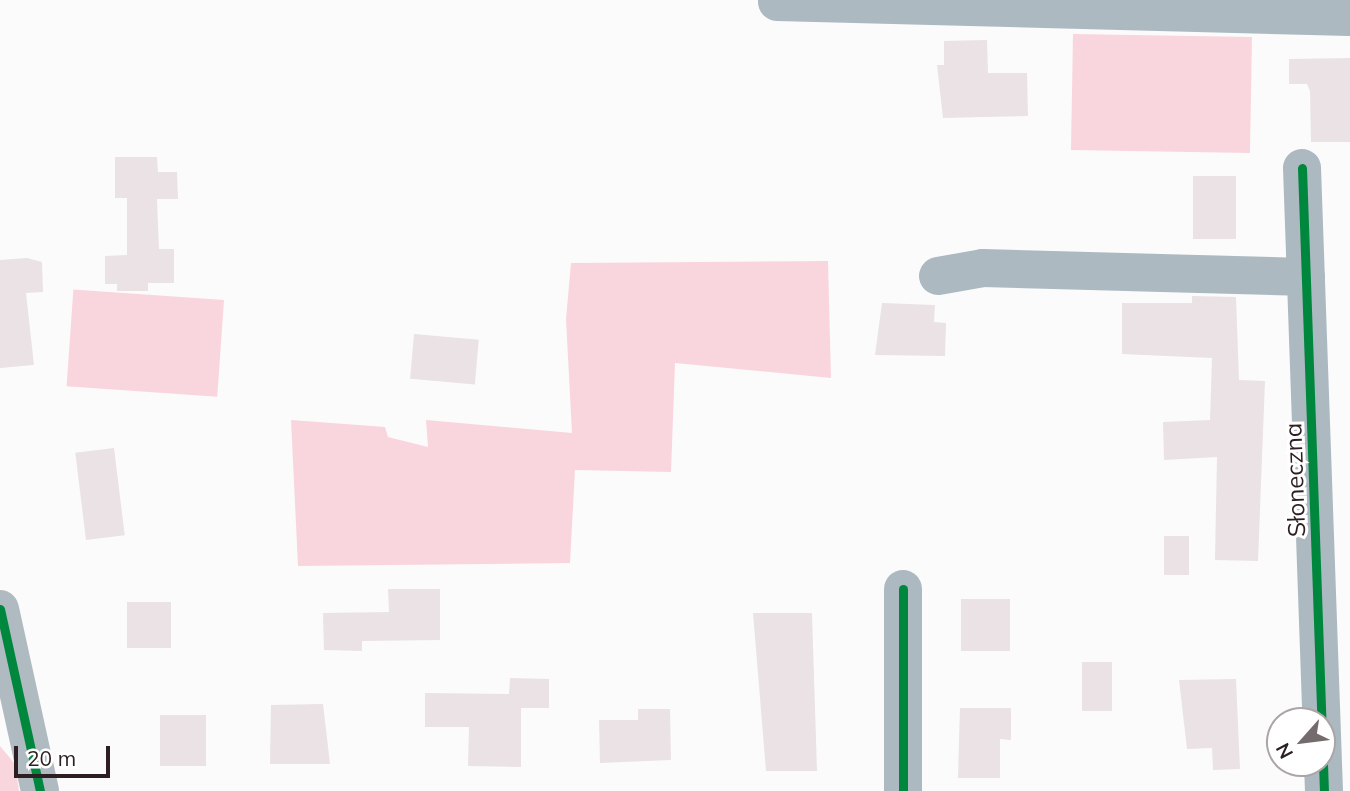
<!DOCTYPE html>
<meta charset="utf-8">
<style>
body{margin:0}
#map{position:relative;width:1350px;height:791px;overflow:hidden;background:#fbfbfb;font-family:Mulish,sans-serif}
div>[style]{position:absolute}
.green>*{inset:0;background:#f9d6dd;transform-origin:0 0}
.building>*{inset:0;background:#eae2e4;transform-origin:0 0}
.minor>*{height:38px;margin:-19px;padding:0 19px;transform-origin:19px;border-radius:19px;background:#acb9c1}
.major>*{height:38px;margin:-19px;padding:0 19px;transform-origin:19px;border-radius:19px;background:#b0bac1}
.cycleway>*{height:9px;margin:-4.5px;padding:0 4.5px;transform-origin:4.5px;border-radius:4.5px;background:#00873e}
span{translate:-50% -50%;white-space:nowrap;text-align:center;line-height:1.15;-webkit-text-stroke:6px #fff;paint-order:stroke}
.street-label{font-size:24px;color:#2c1e21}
.north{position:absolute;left:1266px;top:707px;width:70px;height:70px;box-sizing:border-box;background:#fff;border:2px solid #aba5a6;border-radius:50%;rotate:242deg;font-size:19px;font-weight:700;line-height:28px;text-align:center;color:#2c1e21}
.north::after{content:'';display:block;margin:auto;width:24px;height:32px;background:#746b6d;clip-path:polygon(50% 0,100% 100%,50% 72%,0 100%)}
.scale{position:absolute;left:14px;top:746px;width:96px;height:32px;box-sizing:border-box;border:4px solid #2c1e21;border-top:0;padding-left:9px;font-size:21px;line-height:24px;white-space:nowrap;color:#2c1e21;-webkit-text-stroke:5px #fff;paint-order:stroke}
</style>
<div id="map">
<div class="green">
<i style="left:1073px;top:34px;width:179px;height:116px;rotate:1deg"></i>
<i style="clip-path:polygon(828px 261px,831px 378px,675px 363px,671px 472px,575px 470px,570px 563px,298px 566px,291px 420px,385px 427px,388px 437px,428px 447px,426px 420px,572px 433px,566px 319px,571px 263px)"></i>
<i style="left:224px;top:300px;width:97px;height:151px;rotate:94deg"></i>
<i style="clip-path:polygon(0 746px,15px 764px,19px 791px,0 791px)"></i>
</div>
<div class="building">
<i style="clip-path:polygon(987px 40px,988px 73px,1027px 73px,1028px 116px,943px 118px,937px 65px,944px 65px,944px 41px)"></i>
<i style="clip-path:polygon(1350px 58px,1350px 142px,1311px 142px,1310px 91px,1307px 84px,1289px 84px,1289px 59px)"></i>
<i style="clip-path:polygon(115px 157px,157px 157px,158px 172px,177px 172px,178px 199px,157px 199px,159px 249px,174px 249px,174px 283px,148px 283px,148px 291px,117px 291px,117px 284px,105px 284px,105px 256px,127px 255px,127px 198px,115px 198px)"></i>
<i style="left:1193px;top:176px;width:43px;height:63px"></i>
<i style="clip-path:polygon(27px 258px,42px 262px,43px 292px,26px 293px,34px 365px,0 368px,0 260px)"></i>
<i style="clip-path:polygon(1192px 296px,1236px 297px,1239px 380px,1265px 381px,1258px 561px,1215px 560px,1217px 457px,1164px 460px,1163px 422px,1210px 420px,1212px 358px,1122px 354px,1122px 303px,1192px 303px)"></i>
<i style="clip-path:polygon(882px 303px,935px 305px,934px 322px,946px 323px,945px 356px,875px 355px)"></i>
<i style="left:414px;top:334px;width:65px;height:45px;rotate:5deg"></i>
<i style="left:114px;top:448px;width:88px;height:39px;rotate:83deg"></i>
<i style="left:1164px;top:536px;width:25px;height:39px"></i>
<i style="clip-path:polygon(388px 589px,440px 589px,440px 640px,362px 641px,362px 651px,324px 650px,323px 613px,389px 612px)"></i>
<i style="left:1010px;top:599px;width:52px;height:49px;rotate:90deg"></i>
<i style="left:171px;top:602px;width:46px;height:44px;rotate:90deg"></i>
<i style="clip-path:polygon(753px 613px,812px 613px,817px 771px,766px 771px)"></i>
<i style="left:1112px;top:662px;width:49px;height:30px;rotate:90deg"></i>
<i style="clip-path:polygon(510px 678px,549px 679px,549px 708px,521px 708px,521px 767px,468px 766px,469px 727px,425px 727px,425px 693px,509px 694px)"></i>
<i style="clip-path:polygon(1236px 679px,1240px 769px,1213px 770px,1212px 748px,1187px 749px,1179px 680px)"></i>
<i style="clip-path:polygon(323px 704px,330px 764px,270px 764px,271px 705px)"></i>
<i style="clip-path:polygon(960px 708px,1011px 708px,1011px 740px,1000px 739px,1000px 778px,958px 778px)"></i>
<i style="clip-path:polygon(638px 709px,670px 709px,671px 760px,600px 763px,599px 720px,638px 720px)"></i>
<i style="left:160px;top:715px;width:46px;height:51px"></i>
</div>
<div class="minor">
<i style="left:777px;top:2px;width:573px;rotate:1.5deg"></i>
<i style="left:1302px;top:168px;width:623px;rotate:87.98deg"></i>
<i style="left:938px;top:276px;width:46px;rotate:-10.1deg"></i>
<i style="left:983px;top:268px;width:323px;rotate:1.6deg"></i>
<i style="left:903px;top:589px;width:202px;rotate:90deg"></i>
</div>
<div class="major">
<i style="left:0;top:609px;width:186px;rotate:77.6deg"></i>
</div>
<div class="cycleway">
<i style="left:1302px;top:168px;width:623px;rotate:87.98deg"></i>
<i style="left:903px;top:589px;width:202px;rotate:90deg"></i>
<i style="left:0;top:609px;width:186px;rotate:77.6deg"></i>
</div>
<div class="street-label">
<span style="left:1295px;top:480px;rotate:-92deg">Słoneczna</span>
</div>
<div class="north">N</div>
<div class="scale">20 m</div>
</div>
